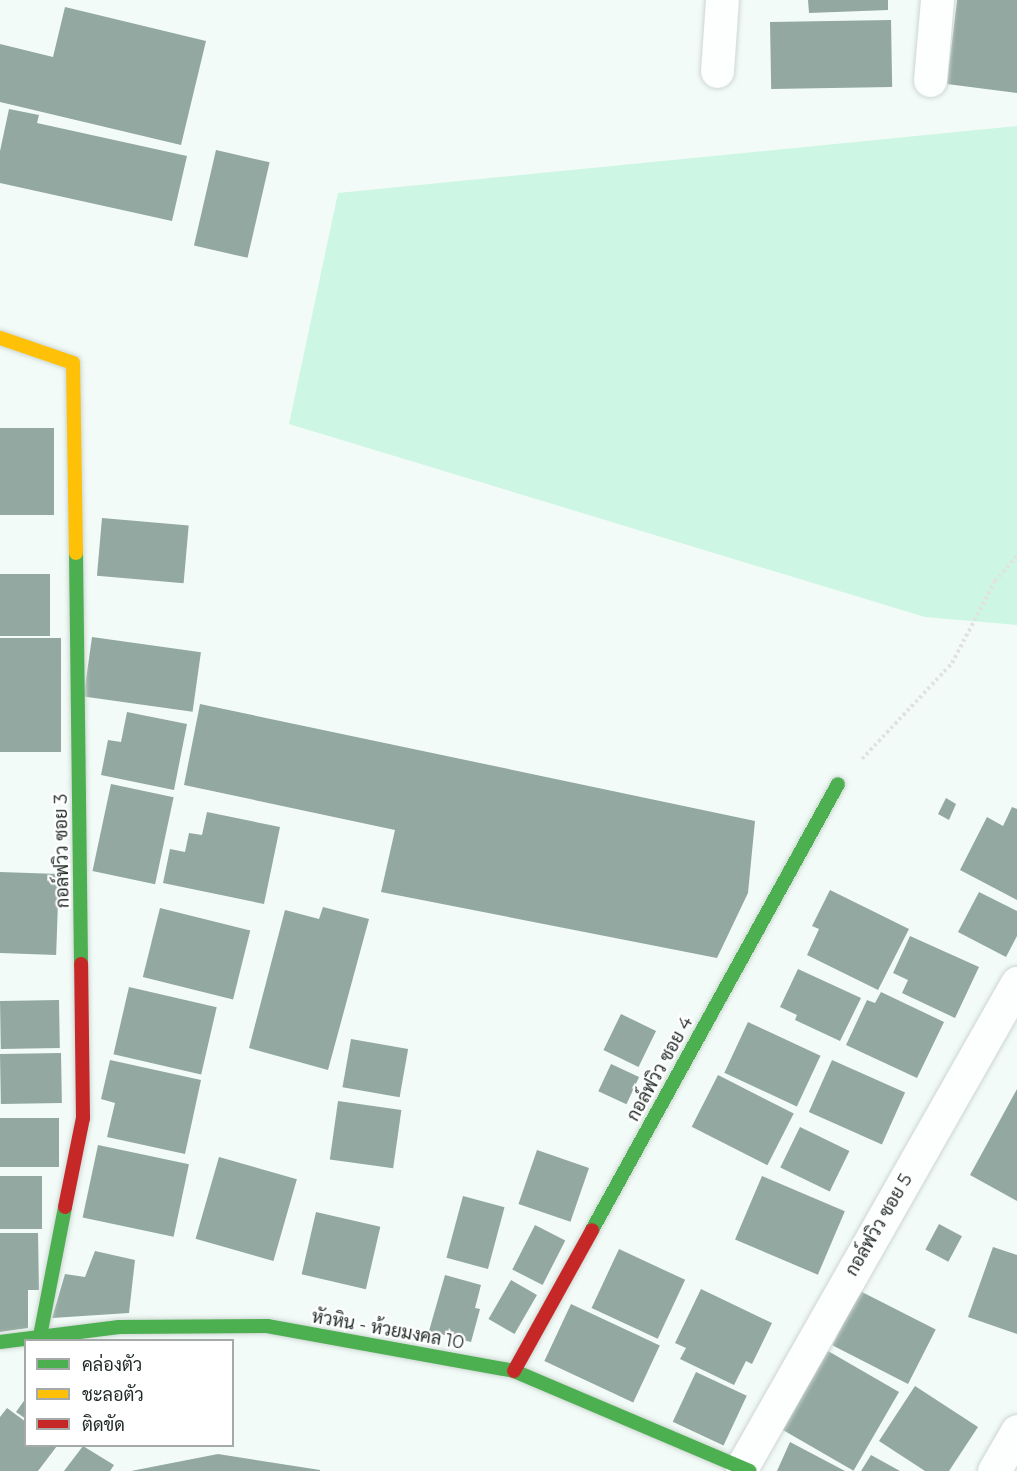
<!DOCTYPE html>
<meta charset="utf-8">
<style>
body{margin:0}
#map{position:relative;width:1017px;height:1471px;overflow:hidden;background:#f2fbf7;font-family:Montserrat,Sarabun,sans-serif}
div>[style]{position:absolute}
.green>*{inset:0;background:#cef6e4}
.building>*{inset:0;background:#93a8a1;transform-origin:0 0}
.path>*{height:4px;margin-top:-2px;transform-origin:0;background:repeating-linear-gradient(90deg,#e0e3e2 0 3px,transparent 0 6px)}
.roads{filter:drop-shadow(0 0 2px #cdd6d2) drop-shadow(0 0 2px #cdd6d2)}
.street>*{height:33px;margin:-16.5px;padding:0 16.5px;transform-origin:16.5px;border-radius:16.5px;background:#fdfefe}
.fast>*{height:14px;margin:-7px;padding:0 7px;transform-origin:7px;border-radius:7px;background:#4caf50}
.slow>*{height:14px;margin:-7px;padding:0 7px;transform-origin:7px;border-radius:7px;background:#ffc107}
.jam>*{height:14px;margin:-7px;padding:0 7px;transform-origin:7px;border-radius:7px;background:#c62828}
span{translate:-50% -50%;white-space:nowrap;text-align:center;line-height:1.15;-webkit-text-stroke:4.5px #fff;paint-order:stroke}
.street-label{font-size:18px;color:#1f2925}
.legend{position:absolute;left:24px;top:1339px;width:210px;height:108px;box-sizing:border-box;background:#fff;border:2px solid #a5a9a8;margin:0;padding:8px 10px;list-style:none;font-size:18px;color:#1f2925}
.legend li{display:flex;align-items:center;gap:12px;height:30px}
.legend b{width:30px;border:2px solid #a5a9a8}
</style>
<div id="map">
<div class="green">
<i style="clip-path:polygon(1017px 126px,1017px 625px,925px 617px,289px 424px,338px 193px)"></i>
</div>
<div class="building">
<i style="clip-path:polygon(808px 0,888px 0,888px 10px,809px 13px)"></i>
<i style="clip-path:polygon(957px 0,1017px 0,1017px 93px,947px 84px)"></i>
<i style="clip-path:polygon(65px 7px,206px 41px,181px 145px,0 102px,0 44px,53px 57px)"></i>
<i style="left:891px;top:20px;width:67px;height:121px;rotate:89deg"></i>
<i style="clip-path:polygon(9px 109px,39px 115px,37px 123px,187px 156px,172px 221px,0 183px,0 151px)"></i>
<i style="left:216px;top:150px;width:55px;height:98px;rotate:13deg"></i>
<i style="left:0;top:428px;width:54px;height:87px"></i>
<i style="left:102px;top:518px;width:87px;height:58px;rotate:5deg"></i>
<i style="left:0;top:574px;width:50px;height:62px"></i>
<i style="left:92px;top:637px;width:110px;height:60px;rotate:8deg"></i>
<i style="left:0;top:638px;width:61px;height:114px"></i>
<i style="clip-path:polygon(200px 704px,755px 821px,748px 893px,717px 958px,381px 892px,395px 830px,184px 785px)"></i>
<i style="clip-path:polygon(127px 712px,187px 724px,174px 790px,101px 775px,108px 740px,121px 742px)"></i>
<i style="left:111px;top:784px;width:64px;height:89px;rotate:12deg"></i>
<i style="clip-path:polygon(946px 798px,956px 804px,949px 820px,938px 814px)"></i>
<i style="clip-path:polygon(1012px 807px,1017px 809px,1017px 900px,960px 870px,987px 817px,1003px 826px)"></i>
<i style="clip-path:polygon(207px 812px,280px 827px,264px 904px,163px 883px,170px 849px,185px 852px,189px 833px,202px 835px)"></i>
<i style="left:0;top:872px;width:59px;height:81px;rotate:2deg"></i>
<i style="clip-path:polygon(830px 890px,909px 929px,878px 990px,807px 955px,819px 929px,812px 926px)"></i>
<i style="clip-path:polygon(979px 892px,1017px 911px,1017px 936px,1006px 957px,958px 932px)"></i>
<i style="clip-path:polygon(323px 907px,369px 919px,328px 1070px,249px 1048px,285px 910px,319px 919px)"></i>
<i style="left:160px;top:908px;width:93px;height:71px;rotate:14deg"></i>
<i style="clip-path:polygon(910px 936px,979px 967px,955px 1018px,902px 993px,908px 980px,893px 973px)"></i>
<i style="clip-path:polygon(798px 969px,861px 998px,840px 1041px,795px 1020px,797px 1015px,780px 1007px)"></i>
<i style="left:129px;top:987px;width:90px;height:69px;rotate:13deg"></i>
<i style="clip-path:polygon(881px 992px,944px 1022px,917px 1078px,846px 1045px,867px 1000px,875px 1003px)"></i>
<i style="left:59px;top:1000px;width:48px;height:59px;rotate:89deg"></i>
<i style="left:621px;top:1014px;width:39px;height:40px;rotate:26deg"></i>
<i style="left:748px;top:1022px;width:80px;height:56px;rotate:25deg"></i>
<i style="left:351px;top:1039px;width:58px;height:49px;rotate:10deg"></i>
<i style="left:61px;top:1053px;width:50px;height:61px;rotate:89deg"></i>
<i style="clip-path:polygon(110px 1060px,201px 1080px,185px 1154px,107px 1137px,115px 1103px,101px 1099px)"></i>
<i style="left:832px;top:1060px;width:80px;height:57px;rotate:24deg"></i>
<i style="left:611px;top:1064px;width:31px;height:30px;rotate:25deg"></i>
<i style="left:718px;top:1075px;width:85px;height:58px;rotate:27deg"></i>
<i style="clip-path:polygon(1017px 1089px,1017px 1201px,970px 1175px)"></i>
<i style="left:338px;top:1101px;width:64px;height:59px;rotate:8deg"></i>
<i style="left:0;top:1118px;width:59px;height:49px"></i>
<i style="left:800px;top:1127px;width:55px;height:45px;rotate:26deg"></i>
<i style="left:98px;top:1145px;width:93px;height:74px;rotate:12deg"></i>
<i style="left:537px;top:1150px;width:55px;height:57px;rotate:19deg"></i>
<i style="left:219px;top:1157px;width:81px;height:85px;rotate:16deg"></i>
<i style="left:0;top:1176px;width:42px;height:53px"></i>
<i style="left:762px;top:1176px;width:90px;height:69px;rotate:23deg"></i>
<i style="left:463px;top:1196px;width:43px;height:64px;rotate:15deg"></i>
<i style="left:316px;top:1212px;width:66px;height:64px;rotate:13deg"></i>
<i style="left:939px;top:1224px;width:26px;height:29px;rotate:28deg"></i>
<i style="left:535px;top:1225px;width:34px;height:50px;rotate:27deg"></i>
<i style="clip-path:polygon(0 1233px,38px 1233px,39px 1290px,28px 1290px,28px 1328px,0 1332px)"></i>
<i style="clip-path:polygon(993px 1247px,1017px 1255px,1017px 1334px,968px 1317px)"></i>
<i style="left:619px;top:1249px;width:73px;height:65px;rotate:25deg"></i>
<i style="clip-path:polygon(95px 1251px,135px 1260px,129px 1313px,52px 1318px,65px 1274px,85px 1277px)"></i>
<i style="clip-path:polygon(445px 1275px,481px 1285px,475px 1308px,480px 1309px,471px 1342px,429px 1331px)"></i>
<i style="left:511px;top:1280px;width:30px;height:45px;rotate:30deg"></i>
<i style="clip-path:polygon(701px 1289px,772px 1323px,752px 1364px,746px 1361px,734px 1385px,680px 1359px,686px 1348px,675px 1343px)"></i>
<i style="left:860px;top:1291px;width:85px;height:61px;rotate:27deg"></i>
<i style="left:571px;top:1304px;width:98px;height:63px;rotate:25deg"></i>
<i style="left:828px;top:1351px;width:82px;height:91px;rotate:30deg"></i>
<i style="left:696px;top:1372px;width:56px;height:55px;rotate:25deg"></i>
<i style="clip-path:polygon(915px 1386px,978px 1427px,949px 1471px,925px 1471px,879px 1441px)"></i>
<i style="clip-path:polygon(26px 1398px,26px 1419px,16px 1412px)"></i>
<i style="clip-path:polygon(7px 1408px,26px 1422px,26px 1446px,57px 1446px,38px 1471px,0 1471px,0 1417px)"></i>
<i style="clip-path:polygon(790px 1442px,845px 1471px,777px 1471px)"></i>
<i style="clip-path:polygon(83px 1446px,114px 1465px,110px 1471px,64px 1471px)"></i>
<i style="clip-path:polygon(218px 1454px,320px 1470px,320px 1471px,131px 1471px)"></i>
<i style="clip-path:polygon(871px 1455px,900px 1471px,861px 1471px)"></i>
</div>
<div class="path">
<i style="left:862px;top:759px;width:132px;rotate:-46.8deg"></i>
<i style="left:952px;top:663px;width:93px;rotate:-62.3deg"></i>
<i style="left:995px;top:581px;width:33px;rotate:-49deg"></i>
</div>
<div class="roads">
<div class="street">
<i style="left:717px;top:71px;width:71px;rotate:-86deg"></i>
<i style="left:930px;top:80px;width:80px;rotate:-85deg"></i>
<i style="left:742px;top:1467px;width:557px;rotate:-60.4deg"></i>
<i style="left:994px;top:1471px;width:46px;rotate:-60.1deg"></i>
</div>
<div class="fast">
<i style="left:76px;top:553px;width:411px;rotate:89.3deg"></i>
<i style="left:592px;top:1230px;width:509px;rotate:-61.12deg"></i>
<i style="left:40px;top:1336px;width:131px;rotate:-79deg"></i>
<i style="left:0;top:1342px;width:120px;rotate:-7.2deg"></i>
<i style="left:119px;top:1327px;width:148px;rotate:-0.4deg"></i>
<i style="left:267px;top:1326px;width:251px;rotate:10.3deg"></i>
<i style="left:514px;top:1371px;width:256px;rotate:23deg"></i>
</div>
<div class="slow">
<i style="left:0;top:338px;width:77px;rotate:18.9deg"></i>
<i style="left:73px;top:363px;width:190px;rotate:89.1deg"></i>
</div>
<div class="jam">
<i style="left:65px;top:1207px;width:91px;rotate:-78.6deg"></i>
<i style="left:83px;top:1118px;width:154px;rotate:-90.7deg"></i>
<i style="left:514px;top:1371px;width:161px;rotate:-61deg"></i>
</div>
</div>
<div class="street-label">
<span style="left:62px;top:851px;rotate:-91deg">กอล์ฟวิว ซอย 3</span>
<span style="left:660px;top:1069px;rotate:-61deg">กอล์ฟวิว ซอย 4</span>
<span style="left:879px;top:1225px;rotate:-60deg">กอล์ฟวิว ซอย 5</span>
<span style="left:388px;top:1330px;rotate:10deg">หัวหิน - ห้วยมงคล 10</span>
</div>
<ul class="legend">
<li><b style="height:8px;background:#4caf50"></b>คล่องตัว</li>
<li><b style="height:8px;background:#ffc107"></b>ชะลอตัว</li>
<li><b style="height:8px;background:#c62828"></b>ติดขัด</li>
</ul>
</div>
